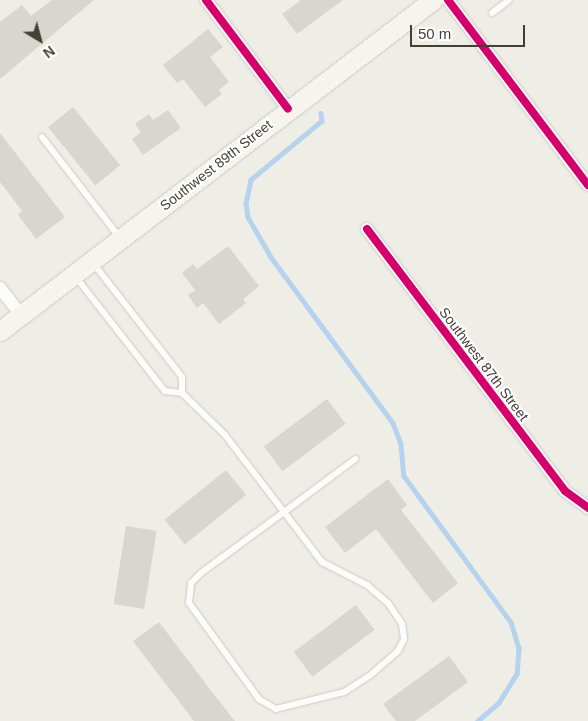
<!DOCTYPE html>
<style>
body{margin:0}
#map{position:relative;width:588px;height:721px;overflow:hidden;background:#eeede6;font-family:Helvetica,sans-serif}
div>[style]{position:absolute}
.stream>*{height:4.5px;margin:-2.25px;padding:0 2.25px;transform-origin:2.25px;border-radius:2.25px;background:#b5d3ee}
.building>*{inset:0;background:#d8d6cf;transform-origin:0 0}
.roads{filter:drop-shadow(0 0 1px #cccbc4) drop-shadow(0 0 1px #cccbc4)}
.service>*{height:6px;margin:-3px;padding:0 3px;transform-origin:3px;border-radius:3px;background:#fcfcfb}
.minor>*{height:12px;margin:-6px;padding:0 6px;transform-origin:6px;border-radius:6px;background:#fcfcfb}
.secondary>*{height:19px;margin:-9.5px;padding:0 9.5px;transform-origin:9.5px;border-radius:9.5px;background:#f6f4ed}
.cycleway>*{height:8px;margin:-4px;padding:0 4px;transform-origin:4px;border-radius:4px;background:#d6006c}
span{translate:-50% -50%;white-space:nowrap;text-align:center;line-height:1.15;-webkit-text-stroke:4px #fff;paint-order:stroke}
.street-label{font-size:14px;color:#443f33}
.north{position:absolute;left:15px;top:15px;width:50px;height:50px;-webkit-text-stroke:4px #fff;paint-order:stroke;rotate:143deg;font-size:14px;font-weight:700;line-height:20px;text-align:center;color:#443f33}
.north::after{content:'';display:block;margin:auto;width:18px;height:22px;background:#443f33;clip-path:polygon(50% 0,100% 100%,50% 72%,0 100%)}
.scale{position:absolute;left:410px;top:25px;width:115px;height:22px;box-sizing:border-box;border:2px solid #443f33;border-top:0;padding-left:6px;font-size:15px;line-height:18px;white-space:nowrap;color:#443f33;-webkit-text-stroke:4px #fff;paint-order:stroke}
</style>
<div id="map">
<div class="stream">
<i style="left:321px;top:113px;width:8px;rotate:83deg"></i>
<i style="left:322px;top:121px;width:92px;rotate:140.3deg"></i>
<i style="left:251px;top:180px;width:24px;rotate:102deg"></i>
<i style="left:246px;top:203px;width:14px;rotate:82deg"></i>
<i style="left:248px;top:217px;width:46px;rotate:60.1deg"></i>
<i style="left:271px;top:257px;width:206px;rotate:53.7deg"></i>
<i style="left:393px;top:423px;width:22px;rotate:69deg"></i>
<i style="left:401px;top:444px;width:32px;rotate:85deg"></i>
<i style="left:404px;top:476px;width:181px;rotate:53.8deg"></i>
<i style="left:511px;top:622px;width:27px;rotate:73deg"></i>
<i style="left:519px;top:648px;width:26px;rotate:94deg"></i>
<i style="left:517px;top:674px;width:34px;rotate:122deg"></i>
<i style="left:499px;top:703px;width:28px;rotate:139deg"></i>
</div>
<div class="building">
<i style="clip-path:polygon(52px 0,94px 0,0 79px,0 22px,22px 5px,31px 16px)"></i>
<i style="clip-path:polygon(301px 0,343px 0,297px 34px,282px 14px)"></i>
<i style="clip-path:polygon(208px 29px,223px 47px,210px 57px,229px 82px,219px 90px,222px 94px,205px 107px,183px 79px,177px 83px,163px 65px)"></i>
<i style="left:73px;top:107px;width:75px;height:32px;rotate:51deg"></i>
<i style="clip-path:polygon(168px 110px,181px 128px,143px 155px,132px 139px,141px 132px,135px 124px,149px 114px,153px 120px)"></i>
<i style="clip-path:polygon(0 133px,65px 217px,36px 239px,18px 215px,22px 211px,0 182px)"></i>
<i style="clip-path:polygon(228px 246px,259px 286px,243px 299px,246px 303px,219px 324px,203px 303px,197px 308px,188px 295px,195px 290px,182px 273px,193px 264px,197px 269px)"></i>
<i style="left:327px;top:399px;width:31px;height:79px;rotate:53deg"></i>
<i style="left:226px;top:470px;width:32px;height:79px;rotate:51deg"></i>
<i style="clip-path:polygon(388px 479px,407px 505px,401px 510px,458px 583px,433px 603px,376px 529px,345px 553px,325px 527px)"></i>
<i style="left:126px;top:526px;width:31px;height:79px;rotate:9deg"></i>
<i style="left:356px;top:605px;width:31px;height:78px;rotate:53deg"></i>
<i style="clip-path:polygon(159px 622px,212px 692px,235px 721px,194px 721px,133px 641px)"></i>
<i style="clip-path:polygon(449px 656px,468px 682px,415px 721px,396px 721px,383px 704px)"></i>
</div>
<div class="roads">
<div class="service">
<i style="left:492px;top:13px;width:21px;rotate:-37deg"></i>
<i style="left:42px;top:137px;width:128px;rotate:52.3deg"></i>
<i style="left:75px;top:276px;width:146px;rotate:52deg"></i>
<i style="left:165px;top:391px;width:17px;rotate:7deg"></i>
<i style="left:182px;top:393px;width:16px;rotate:-90deg"></i>
<i style="left:182px;top:377px;width:146px;rotate:-128deg"></i>
<i style="left:182px;top:393px;width:60px;rotate:44.3deg"></i>
<i style="left:225px;top:435px;width:97px;rotate:52.5deg"></i>
<i style="left:284px;top:512px;width:63px;rotate:52.8deg"></i>
<i style="left:322px;top:562px;width:51px;rotate:27.1deg"></i>
<i style="left:367px;top:585px;width:28px;rotate:41deg"></i>
<i style="left:388px;top:603px;width:25px;rotate:56deg"></i>
<i style="left:402px;top:624px;width:15px;rotate:82deg"></i>
<i style="left:404px;top:639px;width:13px;rotate:117deg"></i>
<i style="left:398px;top:651px;width:38px;rotate:139deg"></i>
<i style="left:369px;top:676px;width:30px;rotate:147deg"></i>
<i style="left:344px;top:692px;width:70px;rotate:166deg"></i>
<i style="left:276px;top:709px;width:20px;rotate:-150deg"></i>
<i style="left:259px;top:699px;width:119px;rotate:-126.1deg"></i>
<i style="left:189px;top:603px;width:20px;rotate:-84deg"></i>
<i style="left:191px;top:583px;width:14px;rotate:-45deg"></i>
<i style="left:201px;top:573px;width:103px;rotate:-36.3deg"></i>
<i style="left:284px;top:512px;width:89px;rotate:-36.7deg"></i>
</div>
<div class="minor">
<i style="left:206px;top:0;width:136px;rotate:53deg"></i>
<i style="left:448px;top:0;width:232px;rotate:52.9deg"></i>
<i style="left:367px;top:229px;width:328px;rotate:52.9deg"></i>
<i style="left:565px;top:491px;width:29px;rotate:36deg"></i>
<i style="left:0;top:288px;width:34px;rotate:52deg"></i>
</div>
<div class="secondary">
<i style="left:0;top:331px;width:545px;rotate:-37.4deg"></i>
</div>
</div>
<div class="cycleway">
<i style="left:206px;top:0;width:136px;rotate:53deg"></i>
<i style="left:448px;top:0;width:232px;rotate:52.9deg"></i>
<i style="left:367px;top:229px;width:328px;rotate:52.9deg"></i>
<i style="left:565px;top:491px;width:29px;rotate:36deg"></i>
</div>
<div class="street-label">
<span style="left:216px;top:165px;rotate:-38deg">Southwest 89th Street</span>
<span style="left:484px;top:364px;rotate:53deg">Southwest 87th Street</span>
</div>
<div class="north">N</div>
<div class="scale">50 m</div>
</div>
